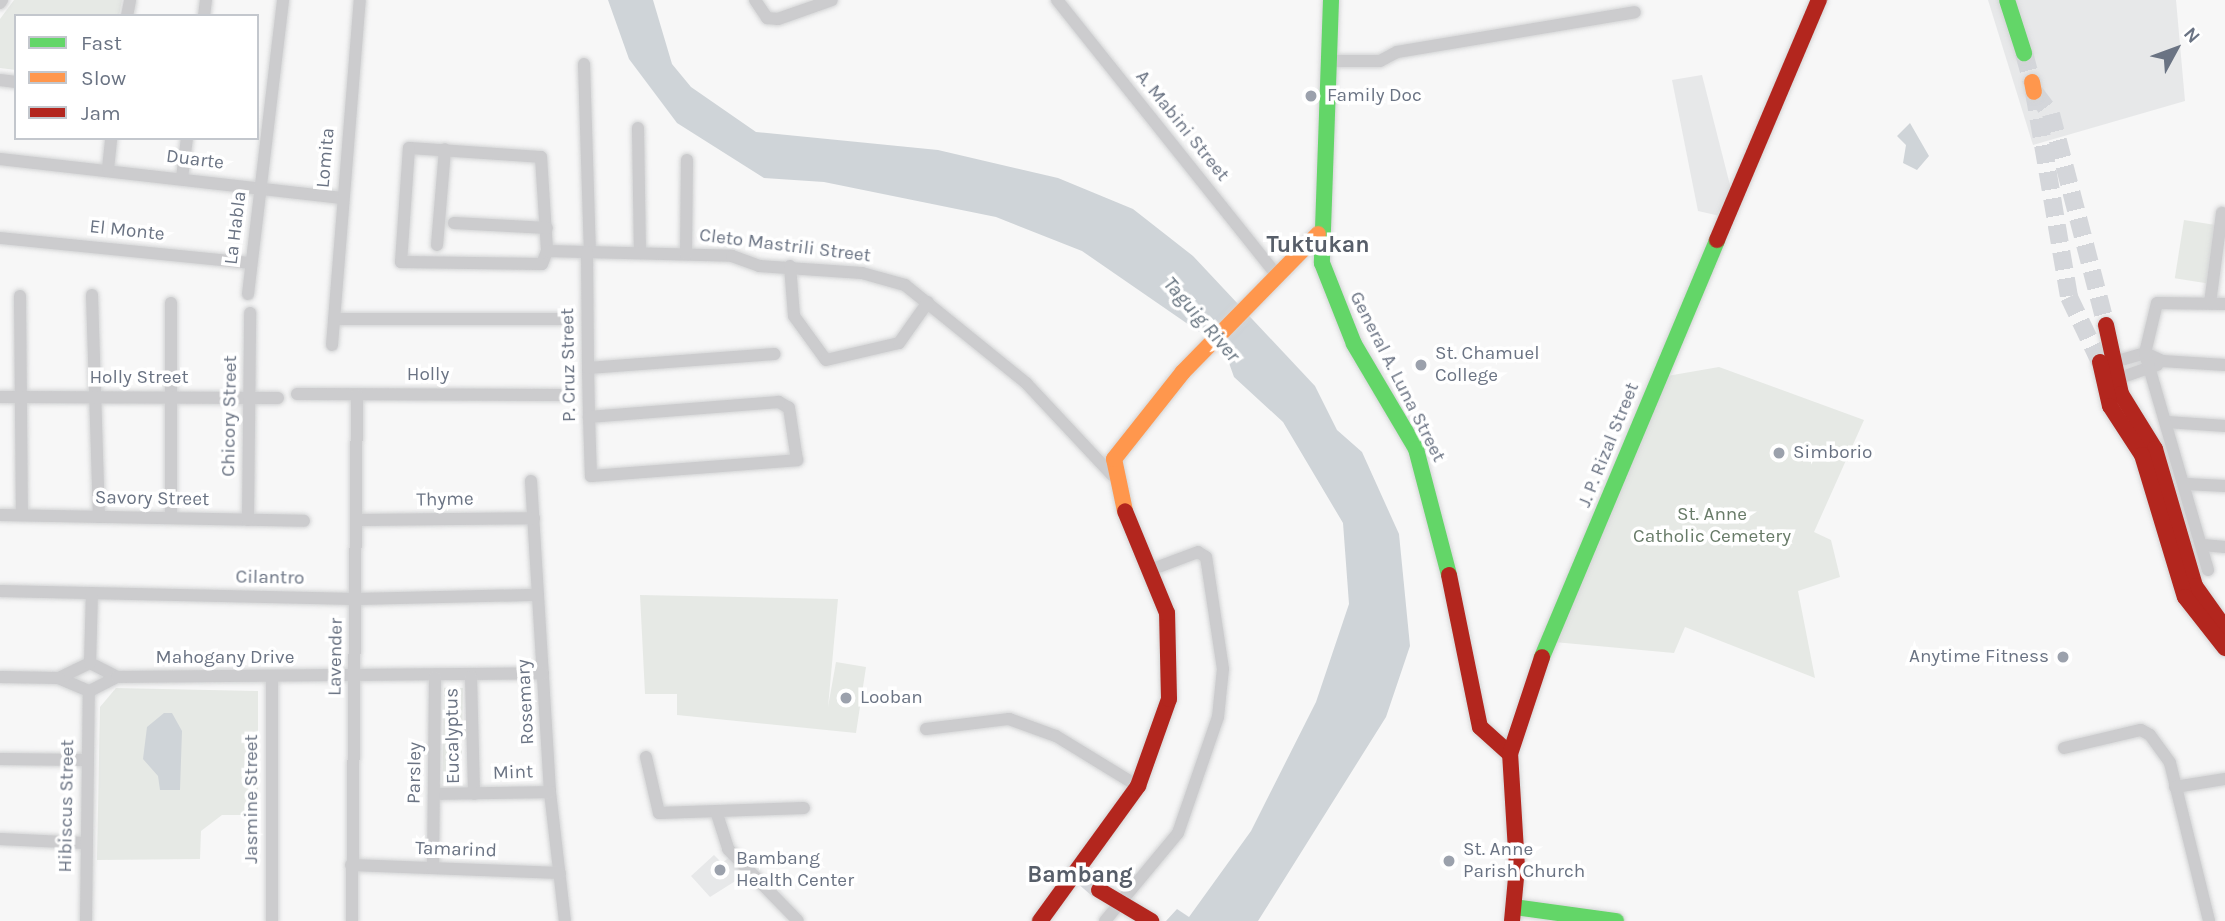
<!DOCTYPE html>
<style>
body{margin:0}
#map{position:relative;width:2225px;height:921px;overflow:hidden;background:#f7f7f7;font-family:Karla,sans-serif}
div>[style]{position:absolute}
.built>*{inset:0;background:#e7e8e9}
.green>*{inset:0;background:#e6e9e5;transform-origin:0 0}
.water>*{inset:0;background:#cfd4d8}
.secondary-tunnel>*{height:18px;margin-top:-9px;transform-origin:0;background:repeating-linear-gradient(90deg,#d4d6da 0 18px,transparent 0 27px)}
.roads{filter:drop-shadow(0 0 2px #d3d4d5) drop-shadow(0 0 2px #d3d4d5)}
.street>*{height:12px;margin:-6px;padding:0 6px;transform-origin:6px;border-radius:6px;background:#ccccce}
.fast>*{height:16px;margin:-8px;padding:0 8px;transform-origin:8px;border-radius:8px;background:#63d668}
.slow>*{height:16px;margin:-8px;padding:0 8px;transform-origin:8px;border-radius:8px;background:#ff974d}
.jam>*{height:16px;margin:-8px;padding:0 8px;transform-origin:8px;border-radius:8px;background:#b3261e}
.dots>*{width:19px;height:19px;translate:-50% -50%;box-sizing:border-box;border:4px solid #fff;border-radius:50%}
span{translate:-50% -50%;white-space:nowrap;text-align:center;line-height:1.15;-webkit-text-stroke:7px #fff;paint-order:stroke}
.poi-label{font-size:19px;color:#6a7383}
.left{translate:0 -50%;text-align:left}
.right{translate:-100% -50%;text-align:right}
.street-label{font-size:19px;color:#6a7383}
.park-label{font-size:19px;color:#687b68}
.water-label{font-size:21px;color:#66737f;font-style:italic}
.quarter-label{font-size:23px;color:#575e69;font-weight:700}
.legend{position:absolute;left:14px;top:14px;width:245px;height:126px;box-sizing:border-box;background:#fff;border:2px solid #c3c7cd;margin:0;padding:9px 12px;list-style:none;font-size:21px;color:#6a7383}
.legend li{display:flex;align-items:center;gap:14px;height:35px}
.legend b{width:35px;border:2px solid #c3c7cd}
.north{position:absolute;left:2141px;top:14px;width:70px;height:70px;-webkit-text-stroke:5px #fff;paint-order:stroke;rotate:49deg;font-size:19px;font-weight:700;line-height:28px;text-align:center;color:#6a7383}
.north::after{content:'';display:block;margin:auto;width:24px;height:32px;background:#6a7383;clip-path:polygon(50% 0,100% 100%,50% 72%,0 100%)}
</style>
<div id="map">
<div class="built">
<i style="clip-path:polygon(1988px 0,2176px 0,2185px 101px,2033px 145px)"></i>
<i style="clip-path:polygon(1702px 75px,1731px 189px,1720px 216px,1698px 211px,1672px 80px)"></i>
<i style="clip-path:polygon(714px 855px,722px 863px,731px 856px,750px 879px,743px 886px,737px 880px,710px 897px,691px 876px)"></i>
</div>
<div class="green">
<i style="clip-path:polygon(14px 0,122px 0,119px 16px,16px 16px,16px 70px,0 68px,0 19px)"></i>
<i style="left:2184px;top:220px;width:32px;height:59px;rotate:9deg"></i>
<i style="clip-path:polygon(1719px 367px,1864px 420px,1814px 532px,1831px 540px,1840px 577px,1798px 591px,1815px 678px,1685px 627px,1674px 653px,1554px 642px,1667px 376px)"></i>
<i style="clip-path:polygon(640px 595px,838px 599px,828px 707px,836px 662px,866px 667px,856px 733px,677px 715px,677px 694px,645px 694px)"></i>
<i style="clip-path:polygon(116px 688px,258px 691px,258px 815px,222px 815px,201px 831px,200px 859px,97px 860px,100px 707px)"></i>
<i style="left:463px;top:688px;width:96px;height:19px;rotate:91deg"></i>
</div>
<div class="water">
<i style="clip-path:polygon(608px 0,653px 0,672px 64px,691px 87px,756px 132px,938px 150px,1058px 178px,1133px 209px,1193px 256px,1315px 386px,1337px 430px,1362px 452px,1399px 534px,1410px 646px,1386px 717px,1258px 921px,1166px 921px,1177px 909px,1189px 917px,1251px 831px,1316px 702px,1349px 604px,1343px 523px,1283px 422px,1234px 377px,1224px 349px,1082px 251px,996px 217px,824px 182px,764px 178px,677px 123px,629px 59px)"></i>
<i style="clip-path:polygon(1910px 123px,1929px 156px,1917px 170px,1903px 163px,1906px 145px,1897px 136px)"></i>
<i style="clip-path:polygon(164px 713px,172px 713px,182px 731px,180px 790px,160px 790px,158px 776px,143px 759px,147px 727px)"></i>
</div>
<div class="secondary-tunnel">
<i style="left:2024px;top:53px;width:30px;rotate:75deg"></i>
<i style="left:2034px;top:92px;width:208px;rotate:80.3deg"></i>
<i style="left:2069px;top:297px;width:72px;rotate:64.5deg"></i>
<i style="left:2035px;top:93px;width:26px;rotate:53deg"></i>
<i style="left:2051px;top:114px;width:218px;rotate:75.4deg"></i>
<i style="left:1085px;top:878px;width:18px;rotate:41deg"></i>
</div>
<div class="roads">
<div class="street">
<i style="left:755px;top:0;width:22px;rotate:56deg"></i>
<i style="left:767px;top:18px;width:11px;rotate:5deg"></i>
<i style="left:778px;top:19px;width:57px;rotate:-19.4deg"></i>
<i style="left:1057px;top:0;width:354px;rotate:51.4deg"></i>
<i style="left:0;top:3px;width:4px;rotate:-56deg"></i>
<i style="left:127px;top:16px;width:16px;rotate:-79deg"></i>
<i style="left:204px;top:16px;width:16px;rotate:-83deg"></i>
<i style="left:1331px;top:61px;width:49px"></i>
<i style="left:1380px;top:61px;width:19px;rotate:-28deg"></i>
<i style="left:1397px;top:52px;width:241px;rotate:-9.5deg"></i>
<i style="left:584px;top:64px;width:188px;rotate:88.2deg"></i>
<i style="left:0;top:80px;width:16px;rotate:7deg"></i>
<i style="left:638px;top:128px;width:125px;rotate:89.1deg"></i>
<i style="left:409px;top:148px;width:132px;rotate:3.9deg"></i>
<i style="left:541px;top:157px;width:94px;rotate:86.3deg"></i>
<i style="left:547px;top:251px;width:14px;rotate:111deg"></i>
<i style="left:542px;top:264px;width:141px;rotate:-179.2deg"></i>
<i style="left:401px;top:262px;width:114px;rotate:-86deg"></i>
<i style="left:0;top:159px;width:344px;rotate:6.5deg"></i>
<i style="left:108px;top:169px;width:31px;rotate:-84deg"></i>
<i style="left:182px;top:178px;width:40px;rotate:-82.9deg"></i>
<i style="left:454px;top:223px;width:93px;rotate:3.1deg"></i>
<i style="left:0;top:238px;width:252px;rotate:5.7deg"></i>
<i style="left:437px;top:245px;width:96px;rotate:-85.2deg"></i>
<i style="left:547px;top:251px;width:185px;rotate:1.5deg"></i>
<i style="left:732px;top:256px;width:29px;rotate:20deg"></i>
<i style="left:759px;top:266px;width:103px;rotate:3.9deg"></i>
<i style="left:862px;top:273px;width:45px;rotate:15.6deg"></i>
<i style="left:905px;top:285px;width:156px;rotate:39deg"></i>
<i style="left:1026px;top:383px;width:126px;rotate:46.9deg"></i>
<i style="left:587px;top:252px;width:116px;rotate:89.5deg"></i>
<i style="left:588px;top:368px;width:49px;rotate:88.8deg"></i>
<i style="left:589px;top:417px;width:59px;rotate:88.1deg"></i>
<i style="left:591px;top:476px;width:207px;rotate:-4.4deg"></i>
<i style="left:797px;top:460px;width:53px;rotate:-98.7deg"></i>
<i style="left:789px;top:408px;width:12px;rotate:-149deg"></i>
<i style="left:779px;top:402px;width:191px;rotate:175.5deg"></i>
<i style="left:686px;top:254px;width:94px;rotate:-89.4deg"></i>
<i style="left:790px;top:266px;width:50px;rotate:85.4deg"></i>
<i style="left:794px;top:316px;width:54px;rotate:54deg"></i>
<i style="left:826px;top:360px;width:75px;rotate:-13.1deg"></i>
<i style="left:899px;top:343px;width:50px;rotate:-54.7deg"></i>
<i style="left:248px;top:294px;width:296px;rotate:-83.2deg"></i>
<i style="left:92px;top:295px;width:222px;rotate:88.2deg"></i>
<i style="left:20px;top:296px;width:219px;rotate:89.5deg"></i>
<i style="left:171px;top:303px;width:215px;rotate:90deg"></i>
<i style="left:2210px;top:303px;width:91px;rotate:-82.4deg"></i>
<i style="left:334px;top:319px;width:226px"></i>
<i style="left:332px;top:345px;width:346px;rotate:-85.4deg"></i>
<i style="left:2107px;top:364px;width:40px;rotate:-16deg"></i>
<i style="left:2145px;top:353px;width:19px;rotate:25deg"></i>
<i style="left:2162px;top:361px;width:63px;rotate:3.6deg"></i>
<i style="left:588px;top:368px;width:187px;rotate:-4.3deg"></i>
<i style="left:2111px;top:381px;width:49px;rotate:-19.2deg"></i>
<i style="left:297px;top:394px;width:263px;rotate:0.2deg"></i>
<i style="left:0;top:397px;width:278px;rotate:0.2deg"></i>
<i style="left:2167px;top:422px;width:58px;rotate:3.9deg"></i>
<i style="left:531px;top:481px;width:312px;rotate:86.5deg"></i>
<i style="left:550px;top:792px;width:130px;rotate:83.4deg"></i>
<i style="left:2186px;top:484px;width:39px;rotate:3deg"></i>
<i style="left:0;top:515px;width:304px;rotate:1.1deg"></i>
<i style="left:248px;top:520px;width:207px;rotate:-89.4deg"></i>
<i style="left:357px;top:520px;width:177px;rotate:-0.6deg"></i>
<i style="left:2203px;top:545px;width:22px;rotate:5deg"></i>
<i style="left:2208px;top:570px;width:226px;rotate:-106.2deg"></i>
<i style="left:2145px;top:353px;width:51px;rotate:-76.5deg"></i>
<i style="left:2157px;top:303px;width:68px;rotate:0.8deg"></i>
<i style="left:0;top:591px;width:356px;rotate:1.3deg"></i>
<i style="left:356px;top:599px;width:182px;rotate:-1.3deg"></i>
<i style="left:90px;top:663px;width:30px;rotate:27deg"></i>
<i style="left:117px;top:677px;width:31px;rotate:153deg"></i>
<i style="left:89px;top:691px;width:33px;rotate:-157deg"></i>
<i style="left:59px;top:678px;width:34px;rotate:-26deg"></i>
<i style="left:90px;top:663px;width:70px;rotate:-88.4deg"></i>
<i style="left:0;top:677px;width:59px;rotate:1deg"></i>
<i style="left:117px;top:677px;width:426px;rotate:-0.5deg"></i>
<i style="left:471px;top:677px;width:117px;rotate:88.5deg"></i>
<i style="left:272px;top:678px;width:243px;rotate:90deg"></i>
<i style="left:926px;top:729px;width:84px;rotate:-6.9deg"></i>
<i style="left:1009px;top:719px;width:50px;rotate:19.9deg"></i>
<i style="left:1056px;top:736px;width:96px;rotate:31.4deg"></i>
<i style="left:2064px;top:748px;width:79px;rotate:-13.2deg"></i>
<i style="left:2141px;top:730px;width:10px;rotate:29deg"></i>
<i style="left:2150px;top:735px;width:34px;rotate:54deg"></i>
<i style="left:2170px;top:763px;width:163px;rotate:76.1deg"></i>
<i style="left:646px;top:757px;width:57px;rotate:76.9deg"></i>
<i style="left:659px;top:813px;width:145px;rotate:-2deg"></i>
<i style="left:0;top:759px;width:87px;rotate:0.7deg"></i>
<i style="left:2175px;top:787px;width:51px;rotate:-9.1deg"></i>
<i style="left:435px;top:794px;width:115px;rotate:-1deg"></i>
<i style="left:716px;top:811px;width:40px;rotate:72deg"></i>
<i style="left:728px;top:849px;width:100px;rotate:45.8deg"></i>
<i style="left:0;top:839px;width:85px;rotate:2.7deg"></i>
<i style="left:351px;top:865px;width:209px;rotate:2.2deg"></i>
<i style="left:433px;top:868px;width:191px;rotate:-89.4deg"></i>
<i style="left:86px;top:921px;width:230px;rotate:-89.3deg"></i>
<i style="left:352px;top:921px;width:526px;rotate:-89.46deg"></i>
<i style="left:1105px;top:921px;width:114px;rotate:-50.3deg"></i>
<i style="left:1178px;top:833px;width:123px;rotate:-71deg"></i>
<i style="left:1218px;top:717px;width:48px;rotate:-84.1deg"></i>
<i style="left:1223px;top:669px;width:113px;rotate:-98.6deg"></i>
<i style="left:1206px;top:557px;width:9px;rotate:-148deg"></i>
<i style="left:1198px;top:552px;width:48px;rotate:159.3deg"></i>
</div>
<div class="fast">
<i style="left:1331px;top:0;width:263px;rotate:92deg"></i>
<i style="left:1322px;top:263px;width:87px;rotate:68.4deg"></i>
<i style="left:1354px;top:344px;width:122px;rotate:59.4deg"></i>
<i style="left:1416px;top:449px;width:130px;rotate:75.3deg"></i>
<i style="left:2007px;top:0;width:56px;rotate:72.2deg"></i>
<i style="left:1542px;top:657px;width:452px;rotate:-67.2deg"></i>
<i style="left:1514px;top:907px;width:103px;rotate:7.8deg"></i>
</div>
<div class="slow">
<i style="left:2032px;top:82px;width:10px;rotate:79deg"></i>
<i style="left:1125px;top:511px;width:53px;rotate:-101.9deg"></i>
<i style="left:1114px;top:459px;width:111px;rotate:-51.6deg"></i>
<i style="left:1183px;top:372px;width:193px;rotate:-45.6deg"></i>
</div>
<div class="jam">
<i style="left:1717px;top:240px;width:261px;rotate:-67deg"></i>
<i style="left:2106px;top:325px;width:71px;rotate:77.7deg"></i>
<i style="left:2121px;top:394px;width:65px;rotate:58.3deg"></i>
<i style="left:2155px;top:449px;width:143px;rotate:73.7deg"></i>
<i style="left:2195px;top:586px;width:52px;rotate:54.5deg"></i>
<i style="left:2100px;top:362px;width:45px;rotate:77.2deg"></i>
<i style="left:2110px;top:406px;width:59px;rotate:56.9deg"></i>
<i style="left:2142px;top:455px;width:148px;rotate:73.2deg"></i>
<i style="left:2185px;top:597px;width:65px;rotate:51.9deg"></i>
<i style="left:1449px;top:575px;width:155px;rotate:78.5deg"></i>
<i style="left:1480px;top:727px;width:40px;rotate:42deg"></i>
<i style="left:1099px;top:890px;width:61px;rotate:30.8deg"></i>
<i style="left:1040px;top:921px;width:167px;rotate:-54deg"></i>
<i style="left:1138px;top:786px;width:92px;rotate:-70.4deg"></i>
<i style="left:1169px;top:699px;width:86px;rotate:-91.3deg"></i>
<i style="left:1167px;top:613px;width:110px;rotate:-112.4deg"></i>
<i style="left:1512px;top:921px;width:54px;rotate:-84.7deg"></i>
<i style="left:1517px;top:867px;width:113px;rotate:-93.5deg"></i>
<i style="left:1510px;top:754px;width:102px;rotate:-71.7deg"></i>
</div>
</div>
<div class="dots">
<i style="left:1311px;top:96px;background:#9ba1ac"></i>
<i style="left:1421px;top:365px;background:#9ba1ac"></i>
<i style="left:1779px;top:453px;background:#9ba1ac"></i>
<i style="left:2063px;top:657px;background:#9ba1ac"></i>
<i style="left:846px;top:698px;background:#9ba1ac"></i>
<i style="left:1449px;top:861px;background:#9ba1ac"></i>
<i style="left:720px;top:870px;background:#9ba1ac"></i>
</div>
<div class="poi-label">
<span class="left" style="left:1327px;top:96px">Family Doc</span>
<span class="left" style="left:1435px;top:365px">St. Chamuel<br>College</span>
<span class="left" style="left:1793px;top:453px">Simborio</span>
<span class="right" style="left:2049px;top:657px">Anytime Fitness</span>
<span class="left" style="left:860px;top:698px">Looban</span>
<span class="left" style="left:1463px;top:861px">St. Anne<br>Parish Church</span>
<span class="left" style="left:736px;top:870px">Bambang<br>Health Center</span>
</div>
<div class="street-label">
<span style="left:1182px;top:126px;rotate:51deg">A. Mabini Street</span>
<span style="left:326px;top:158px;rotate:-85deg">Lomita</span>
<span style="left:195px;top:160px;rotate:7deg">Duarte</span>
<span style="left:236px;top:228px;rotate:-83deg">La Habla</span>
<span style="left:127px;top:231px;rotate:6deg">El Monte</span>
<span style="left:785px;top:246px;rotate:7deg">Cleto Mastrili Street</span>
<span style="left:569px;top:365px;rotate:-91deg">P. Cruz Street</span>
<span style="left:428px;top:375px">Holly</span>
<span style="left:1397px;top:377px;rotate:63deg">General A. Luna Street</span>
<span style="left:139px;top:378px">Holly Street</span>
<span style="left:230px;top:416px;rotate:-89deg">Chicory Street</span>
<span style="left:1609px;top:445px;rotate:-68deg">J. P. Rizal Street</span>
<span style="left:152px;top:499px;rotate:1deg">Savory Street</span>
<span style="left:445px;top:500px;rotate:-1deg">Thyme</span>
<span style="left:270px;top:578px;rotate:1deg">Cilantro</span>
<span style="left:336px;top:657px;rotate:-89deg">Lavender</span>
<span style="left:225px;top:658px">Mahogany Drive</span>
<span style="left:526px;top:702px;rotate:-93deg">Rosemary</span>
<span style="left:453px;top:736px;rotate:-91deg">Eucalyptus</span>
<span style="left:415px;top:773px;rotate:-89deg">Parsley</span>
<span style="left:513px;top:773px;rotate:-2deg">Mint</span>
<span style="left:252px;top:799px;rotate:-90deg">Jasmine Street</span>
<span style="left:67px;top:806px;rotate:-89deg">Hibiscus Street</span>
<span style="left:456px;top:850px;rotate:2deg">Tamarind</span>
</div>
<div class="park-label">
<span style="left:1712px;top:526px">St. Anne<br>Catholic Cemetery</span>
</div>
<div class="water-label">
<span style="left:1202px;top:319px;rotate:49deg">Taguig River</span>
</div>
<div class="quarter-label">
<span style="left:1318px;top:245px">Tuktukan</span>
<span style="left:1080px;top:875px">Bambang</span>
</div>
<ul class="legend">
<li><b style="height:9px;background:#63d668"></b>Fast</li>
<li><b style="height:9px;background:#ff974d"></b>Slow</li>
<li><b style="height:9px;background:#b3261e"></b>Jam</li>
</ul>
<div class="north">N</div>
</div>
